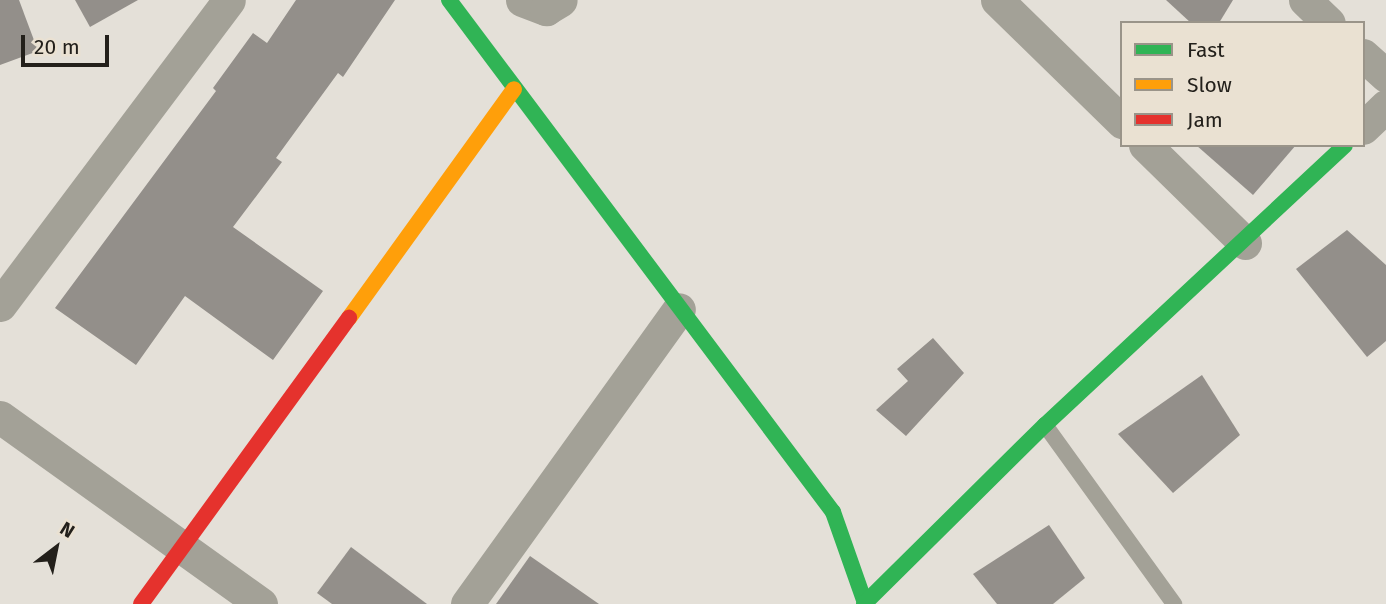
<!DOCTYPE html>
<style>
body{margin:0}
#map{position:relative;width:1386px;height:604px;overflow:hidden;background:#e4e0d8;font-family:"Fira Sans",sans-serif}
div>[style]{position:absolute}
.building>*{inset:0;background:#938f8a}
.lane>*{height:16px;margin:-8px;padding:0 8px;transform-origin:8px;border-radius:8px;background:#a3a197}
.street>*{height:33px;margin:-16.5px;padding:0 16.5px;transform-origin:16.5px;border-radius:16.5px;background:#a3a197}
.fast>*{height:16px;margin:-8px;padding:0 8px;transform-origin:8px;border-radius:8px;background:#30b455}
.slow>*{height:16px;margin:-8px;padding:0 8px;transform-origin:8px;border-radius:8px;background:#ff9f0a}
.jam>*{height:16px;margin:-8px;padding:0 8px;transform-origin:8px;border-radius:8px;background:#e5322d}
span{translate:-50% -50%;white-space:nowrap;text-align:center;line-height:1.15;-webkit-text-stroke:7px #eae1d2;paint-order:stroke}
.legend{position:absolute;left:1120px;top:21px;width:245px;height:126px;box-sizing:border-box;background:#eae1d2;border:2px solid #9a9489;margin:0;padding:9px 12px;list-style:none;font-size:21px;color:#23201b}
.legend li{display:flex;align-items:center;gap:14px;height:35px}
.legend b{width:35px;border:2px solid #9a9489}
.north{position:absolute;left:21px;top:513px;width:70px;height:70px;-webkit-text-stroke:5px #eae1d2;paint-order:stroke;rotate:32deg;font-size:19px;font-weight:700;line-height:28px;text-align:center;color:#23201b}
.north::after{content:'';display:block;margin:auto;width:24px;height:32px;background:#23201b;clip-path:polygon(50% 0,100% 100%,50% 72%,0 100%)}
.scale{position:absolute;left:21px;top:35px;width:88px;height:32px;box-sizing:border-box;border:4px solid #23201b;border-top:0;padding-left:9px;font-size:21px;line-height:24px;white-space:nowrap;color:#23201b;-webkit-text-stroke:5px #eae1d2;paint-order:stroke}
</style>
<div id="map">
<div class="building">
<i style="clip-path:polygon(0 0,19px 0,38px 51px,0 65px)"></i>
<i style="clip-path:polygon(75px 0,138px 0,90px 27px)"></i>
<i style="clip-path:polygon(296px 0,395px 0,343px 77px,338px 73px,276px 158px,282px 162px,233px 227px,323px 291px,273px 360px,185px 296px,136px 365px,55px 308px,216px 91px,213px 88px,253px 33px,267px 43px)"></i>
<i style="clip-path:polygon(1166px 0,1233px 0,1219px 23px,1191px 23px)"></i>
<i style="clip-path:polygon(1196px 145px,1296px 145px,1253px 195px)"></i>
<i style="clip-path:polygon(1347px 230px,1386px 265px,1386px 341px,1367px 357px,1296px 269px)"></i>
<i style="clip-path:polygon(933px 338px,964px 373px,906px 436px,876px 410px,908px 381px,897px 369px)"></i>
<i style="clip-path:polygon(1202px 375px,1240px 435px,1173px 493px,1118px 434px)"></i>
<i style="clip-path:polygon(1049px 525px,1085px 578px,1053px 604px,997px 604px,973px 574px)"></i>
<i style="clip-path:polygon(351px 547px,427px 604px,332px 604px,317px 593px)"></i>
<i style="clip-path:polygon(530px 556px,599px 604px,496px 604px)"></i>
</div>
<div class="lane">
<i style="left:1045px;top:425px;width:221px;rotate:54.2deg"></i>
</div>
<div class="street">
<i style="left:522px;top:0;width:26px;rotate:21deg"></i>
<i style="left:546px;top:9px;width:17px;rotate:-31deg"></i>
<i style="left:997px;top:0;width:175px;rotate:44.3deg"></i>
<i style="left:1305px;top:0;width:33px;rotate:44deg"></i>
<i style="left:1363px;top:55px;width:31px;rotate:42deg"></i>
<i style="left:1363px;top:128px;width:32px;rotate:-44deg"></i>
<i style="left:1145px;top:145px;width:140px;rotate:44.4deg"></i>
<i style="left:0;top:305px;width:381px;rotate:-53.1deg"></i>
<i style="left:0;top:417px;width:321px;rotate:35.6deg"></i>
<i style="left:467px;top:604px;width:363px;rotate:-54.3deg"></i>
</div>
<div class="fast">
<i style="left:449px;top:0;width:640px;rotate:53.13deg"></i>
<i style="left:833px;top:512px;width:96px;rotate:70.6deg"></i>
<i style="left:864px;top:604px;width:255px;rotate:-44.7deg"></i>
<i style="left:1045px;top:425px;width:410px;rotate:-43deg"></i>
</div>
<div class="slow">
<i style="left:349px;top:318px;width:282px;rotate:-54.2deg"></i>
</div>
<div class="jam">
<i style="left:141px;top:604px;width:354px;rotate:-54deg"></i>
</div>
<ul class="legend">
<li><b style="height:9px;background:#30b455"></b>Fast</li>
<li><b style="height:9px;background:#ff9f0a"></b>Slow</li>
<li><b style="height:9px;background:#e5322d"></b>Jam</li>
</ul>
<div class="north">N</div>
<div class="scale">20 m</div>
</div>
